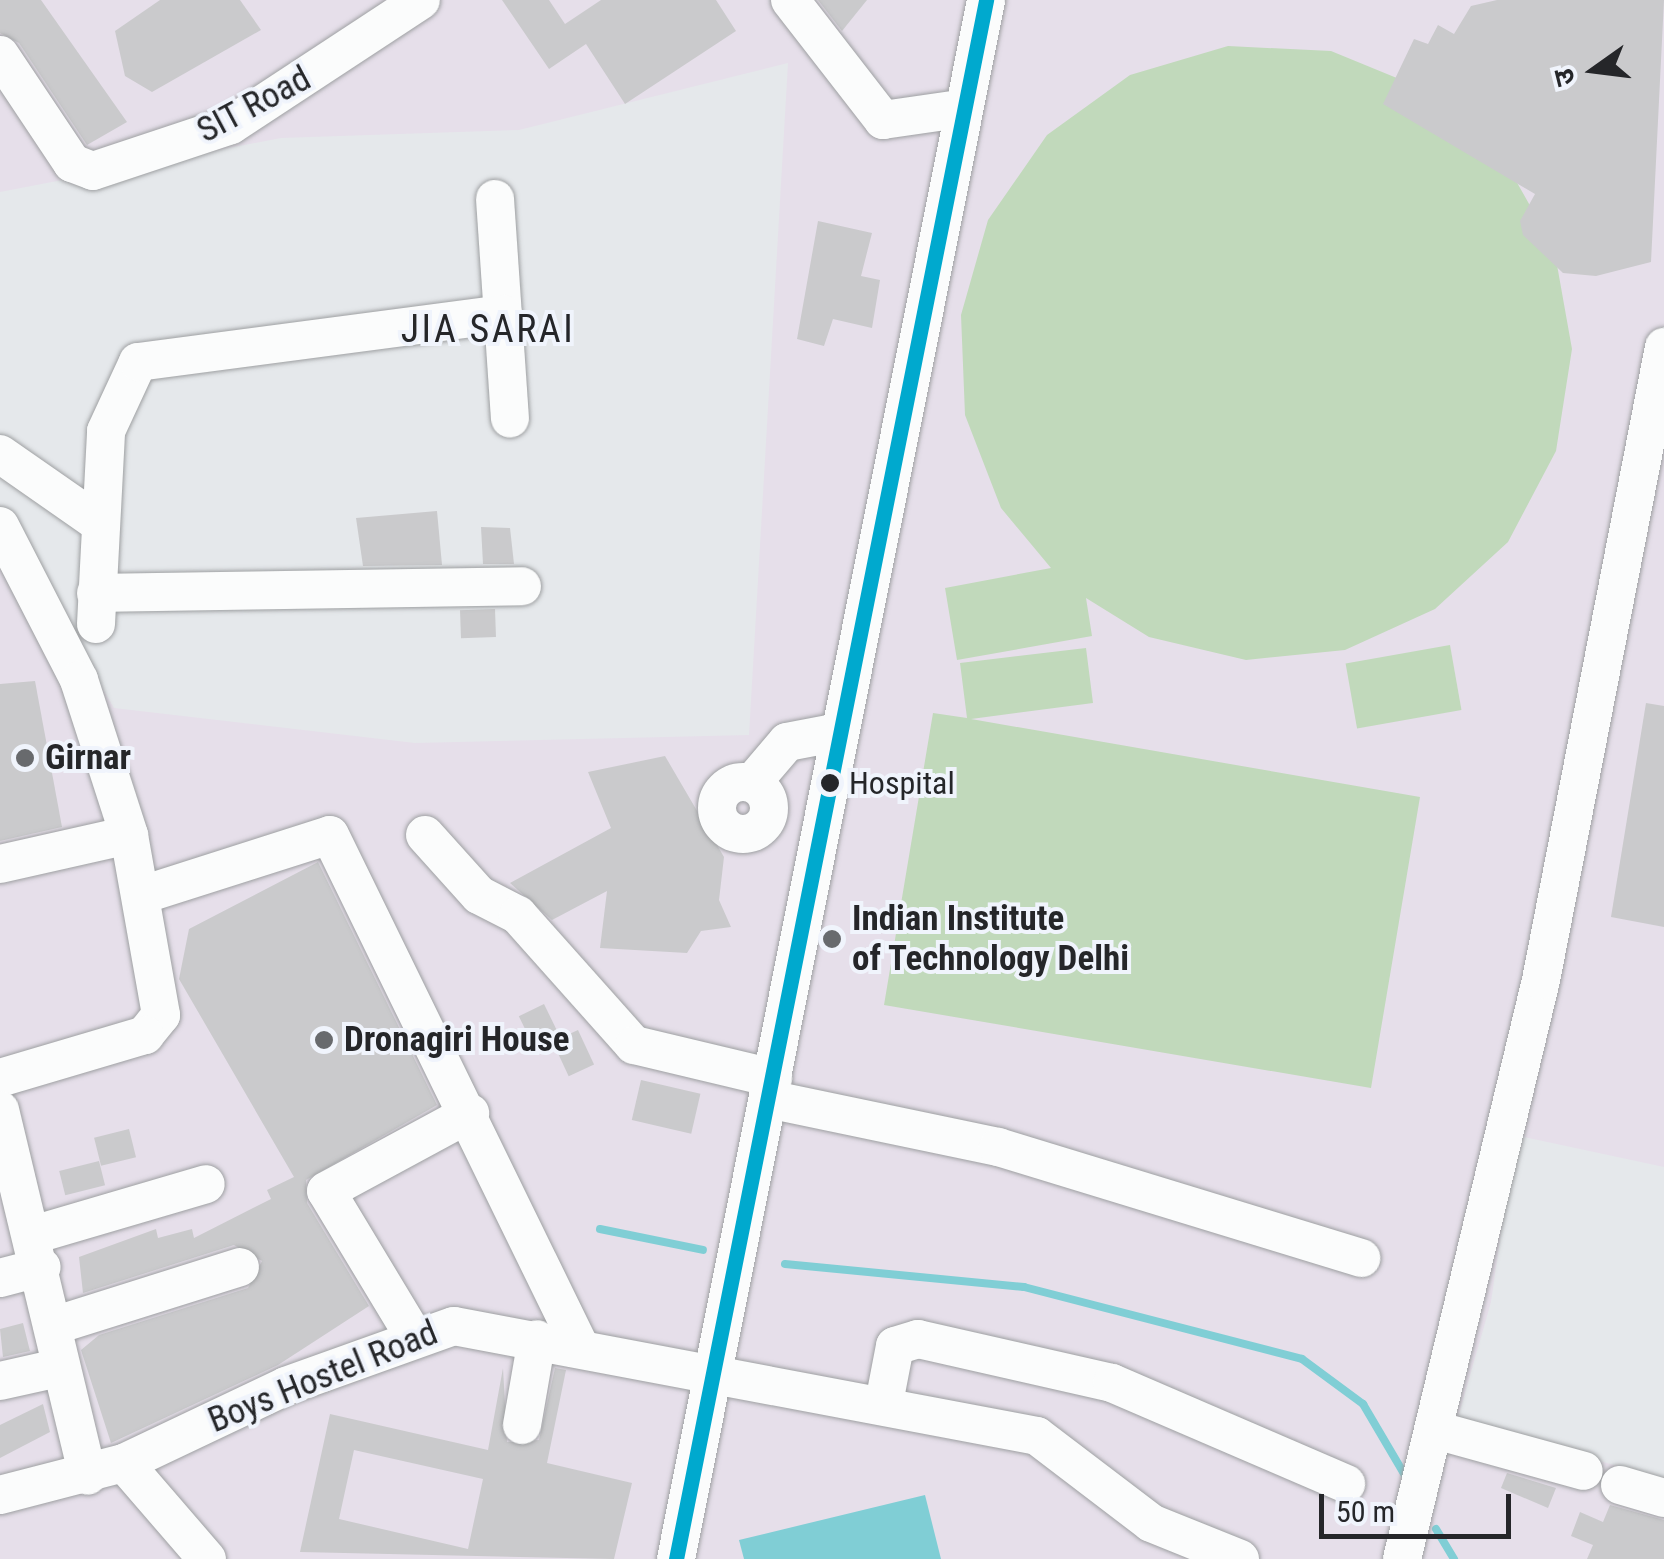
<!DOCTYPE html>
<meta charset="utf-8">
<style>
body{margin:0}
#map{position:relative;width:1664px;height:1559px;overflow:hidden;background:#e5e8eb;font-family:"Roboto Condensed","Noto Sans Devanagari",sans-serif}
div>[style]{position:absolute}
.education>*{inset:0;background:#e6dfea}
.green>*{inset:0;background:#c1d9bb;transform-origin:0 0}
.water>*{inset:0;background:#80ced5}
.stream>*{height:8px;margin:-4px;padding:0 4px;transform-origin:4px;border-radius:4px;background:#80ced5}
.building>*{inset:0;background:#cacacc;transform-origin:0 0}
.roads{filter:drop-shadow(0 0 2px #9ea0a2) drop-shadow(0 0 2px #9ea0a2)}
.minor>*{height:38px;margin:-19px;padding:0 19px;transform-origin:19px;border-radius:19px;background:#fbfcfc}
.minor>.ring{margin:-19px;padding:0;box-sizing:content-box;background:none;border:38px solid #fbfcfc;border-radius:50%}
.bus-1>*{height:15px;margin:-7.5px;padding:0 7.5px;transform-origin:7.5px;border-radius:7.5px;background:#00a9ce}
.dots>*{width:28px;height:28px;translate:-50% -50%;box-sizing:border-box;border:5px solid #f0f4fc;border-radius:50%}
span{translate:-50% -50%;white-space:nowrap;text-align:center;line-height:1.15;-webkit-text-stroke:8px #f0f4fc;paint-order:stroke}
.bus-label{font-size:32px;color:#252629}
.left{translate:0 -50%;text-align:left}
.street-label{font-size:35px;color:#252629}
.poi-label{font-size:35px;color:#252629;font-weight:700}
.neighbourhood-label{font-size:38px;color:#252629;letter-spacing:2.5px}
.north{position:absolute;left:1544px;top:20px;width:100px;height:100px;-webkit-text-stroke:8px #f0f4fc;paint-order:stroke;rotate:256deg;font-size:28px;font-weight:700;line-height:40px;text-align:center;color:#252629}
.north::after{content:'';display:block;margin:auto;width:35px;height:45px;background:#252629;clip-path:polygon(50% 0,100% 100%,50% 72%,0 100%)}
.scale{position:absolute;left:1319px;top:1494px;width:192px;height:45px;box-sizing:border-box;border:5px solid #252629;border-top:0;padding-left:12px;font-size:30px;line-height:35px;white-space:nowrap;color:#252629;-webkit-text-stroke:8px #f0f4fc;paint-order:stroke}
</style>
<div id="map">
<div class="education">
<i style="clip-path:polygon(0 0,1664px 0,1664px 1167px,1515px 1135px,1491px 1302px,1457px 1421px,1664px 1479px,1664px 1559px,0 1559px,0 514px,114px 708px,415px 743px,749px 735px,788px 63px,519px 130px,281px 138px,0 192px)"></i>
</div>
<div class="green">
<i style="clip-path:polygon(1228px 46px,1331px 51px,1426px 90px,1503px 158px,1554px 248px,1572px 349px,1556px 451px,1508px 542px,1435px 609px,1345px 650px,1246px 660px,1149px 637px,1086px 598px,1092px 636px,957px 660px,945px 588px,1051px 568px,1001px 508px,965px 415px,961px 315px,988px 220px,1047px 135px,1130px 75px)"></i>
<i style="left:1450px;top:645px;width:66px;height:106px;rotate:80deg"></i>
<i style="clip-path:polygon(1086px 648px,1093px 703px,971px 719px,1420px 797px,1371px 1088px,884px 1005px,933px 713px,967px 718px,960px 663px)"></i>
</div>
<div class="water">
<i style="clip-path:polygon(925px 1495px,941px 1559px,744px 1559px,739px 1540px)"></i>
</div>
<div class="stream">
<i style="left:600px;top:1229px;width:105px;rotate:11.5deg"></i>
<i style="left:785px;top:1264px;width:240px;rotate:5.5deg"></i>
<i style="left:1024px;top:1287px;width:287px;rotate:14.5deg"></i>
<i style="left:1302px;top:1359px;width:76px;rotate:36.4deg"></i>
<i style="left:1363px;top:1404px;width:91px;rotate:59.5deg"></i>
<i style="left:1436px;top:1529px;width:35px;rotate:59deg"></i>
</div>
<div class="building">
<i style="clip-path:polygon(0 0,41px 0,127px 122px,87px 145px,19px 43px,0 33px)"></i>
<i style="clip-path:polygon(160px 0,240px 0,261px 30px,152px 92px,125px 76px,115px 31px)"></i>
<i style="clip-path:polygon(502px 0,549px 0,565px 24px,601px 0,716px 0,736px 31px,625px 104px,586px 44px,549px 69px)"></i>
<i style="clip-path:polygon(818px 0,867px 0,842px 31px)"></i>
<i style="clip-path:polygon(1497px 0,1664px 0,1651px 262px,1596px 276px,1563px 273px,1523px 235px,1520px 221px,1535px 194px,1383px 104px,1414px 39px,1428px 44px,1438px 25px,1454px 34px,1471px 6px)"></i>
<i style="clip-path:polygon(818px 221px,872px 233px,861px 276px,880px 280px,872px 328px,833px 319px,824px 346px,797px 339px)"></i>
<i style="clip-path:polygon(437px 511px,442px 565px,363px 566px,356px 518px)"></i>
<i style="clip-path:polygon(481px 527px,510px 528px,514px 564px,483px 564px)"></i>
<i style="left:495px;top:609px;width:28px;height:35px;rotate:88deg"></i>
<i style="clip-path:polygon(35px 681px,62px 827px,0 841px,0 684px)"></i>
<i style="clip-path:polygon(1646px 703px,1664px 706px,1664px 927px,1611px 917px)"></i>
<i style="clip-path:polygon(665px 756px,724px 857px,719px 900px,731px 927px,701px 931px,687px 953px,600px 948px,607px 891px,552px 920px,510px 883px,611px 828px,588px 772px)"></i>
<i style="clip-path:polygon(318px 862px,437px 1105px,306px 1180px,307px 1203px,369px 1306px,278px 1365px,111px 1443px,81px 1350px,99px 1335px,248px 1288px,262px 1261px,234px 1245px,83px 1293px,79px 1257px,156px 1229px,158px 1238px,192px 1229px,194px 1238px,271px 1199px,267px 1190px,294px 1177px,179px 979px,189px 929px)"></i>
<i style="left:544px;top:1004px;width:37px;height:28px;rotate:64deg"></i>
<i style="left:578px;top:1030px;width:38px;height:28px;rotate:65deg"></i>
<i style="left:641px;top:1080px;width:61px;height:41px;rotate:13deg"></i>
<i style="left:129px;top:1129px;width:29px;height:36px;rotate:76deg"></i>
<i style="left:99px;top:1161px;width:25px;height:41px;rotate:76deg"></i>
<i style="clip-path:polygon(23px 1323px,30px 1351px,3px 1357px,0 1329px)"></i>
<i style="clip-path:polygon(evenodd,503px 1368px,507px 1442px,539px 1440px,555px 1368px,566px 1370px,547px 1463px,632px 1483px,614px 1559px,300px 1552px,330px 1414px,488px 1450px,503px 1368px,354px 1450px,483px 1479px,468px 1549px,339px 1519px,354px 1450px)"></i>
<i style="clip-path:polygon(43px 1404px,50px 1432px,0 1458px,0 1425px)"></i>
<i style="clip-path:polygon(1507px 1473px,1556px 1488px,1548px 1508px,1501px 1488px)"></i>
<i style="clip-path:polygon(1610px 1505px,1664px 1520px,1664px 1559px,1587px 1559px,1593px 1545px,1571px 1536px,1580px 1512px,1603px 1522px)"></i>
</div>
<div class="roads">
<div class="minor">
<i style="left:790px;top:0;width:152px;rotate:52.2deg"></i>
<i style="left:883px;top:120px;width:77px;rotate:-8.2deg"></i>
<i style="left:0;top:55px;width:130px;rotate:56.3deg"></i>
<i style="left:72px;top:163px;width:22px;rotate:21deg"></i>
<i style="left:93px;top:171px;width:145px;rotate:-18.4deg"></i>
<i style="left:231px;top:125px;width:227px;rotate:-33.3deg"></i>
<i style="left:495px;top:199px;width:220px;rotate:86.1deg"></i>
<i style="left:0;top:454px;width:117px;rotate:34.9deg"></i>
<i style="left:0;top:526px;width:173px;rotate:62.8deg"></i>
<i style="left:79px;top:680px;width:163px;rotate:72.1deg"></i>
<i style="left:129px;top:835px;width:183px;rotate:79.9deg"></i>
<i style="left:161px;top:1015px;width:26px;rotate:129deg"></i>
<i style="left:145px;top:1035px;width:151px;rotate:163.5deg"></i>
<i style="left:96px;top:593px;width:426px;rotate:-0.9deg"></i>
<i style="left:96px;top:624px;width:193px;rotate:-87deg"></i>
<i style="left:106px;top:431px;width:76px;rotate:-65.1deg"></i>
<i style="left:138px;top:362px;width:368px;rotate:-7.5deg"></i>
<i class="ring" style="left:717px;top:782px;width:14px;height:14px"></i>
<i style="left:752px;top:783px;width:54px;rotate:-49.5deg"></i>
<i style="left:787px;top:742px;width:48px;rotate:-10.8deg"></i>
<i style="left:425px;top:835px;width:81px;rotate:48deg"></i>
<i style="left:479px;top:895px;width:44px;rotate:27.1deg"></i>
<i style="left:518px;top:915px;width:174px;rotate:48.3deg"></i>
<i style="left:634px;top:1045px;width:143px;rotate:13.4deg"></i>
<i style="left:0;top:864px;width:132px;rotate:-12.7deg"></i>
<i style="left:142px;top:895px;width:197px;rotate:-17.7deg"></i>
<i style="left:330px;top:835px;width:570px;rotate:63.97deg"></i>
<i style="left:768px;top:1099px;width:235px;rotate:11.8deg"></i>
<i style="left:998px;top:1147px;width:380px;rotate:17deg"></i>
<i style="left:0;top:1110px;width:376px;rotate:76.5deg"></i>
<i style="left:33px;top:1235px;width:180px;rotate:-16.4deg"></i>
<i style="left:0;top:1278px;width:43px;rotate:-14.7deg"></i>
<i style="left:53px;top:1326px;width:196px;rotate:-17.5deg"></i>
<i style="left:413px;top:1335px;width:168px;rotate:-121.1deg"></i>
<i style="left:326px;top:1191px;width:164px;rotate:-28.4deg"></i>
<i style="left:0;top:1381px;width:59px;rotate:-12.6deg"></i>
<i style="left:884px;top:1403px;width:58px;rotate:-79.1deg"></i>
<i style="left:895px;top:1346px;width:24px;rotate:-17deg"></i>
<i style="left:918px;top:1339px;width:199px;rotate:12.8deg"></i>
<i style="left:1112px;top:1383px;width:255px;rotate:23.3deg"></i>
<i style="left:522px;top:1425px;width:87px;rotate:-80.1deg"></i>
<i style="left:1439px;top:1431px;width:150px;rotate:15.4deg"></i>
<i style="left:124px;top:1463px;width:127px;rotate:49.2deg"></i>
<i style="left:1620px;top:1485px;width:46px;rotate:16.5deg"></i>
<i style="left:0;top:1495px;width:128px;rotate:-14.5deg"></i>
<i style="left:124px;top:1463px;width:179px;rotate:-25.4deg"></i>
<i style="left:286px;top:1386px;width:178px;rotate:-19.7deg"></i>
<i style="left:454px;top:1326px;width:593px;rotate:10.68deg"></i>
<i style="left:1037px;top:1436px;width:143px;rotate:37.3deg"></i>
<i style="left:1151px;top:1523px;width:96px;rotate:22deg"></i>
<i style="left:676px;top:1559px;width:1590px;rotate:-78.75deg"></i>
<i style="left:1402px;top:1559px;width:595px;rotate:-76.5deg"></i>
<i style="left:1541px;top:980px;width:645px;rotate:-79deg"></i>
</div>
</div>
<div class="bus-1">
<i style="left:676px;top:1559px;width:1590px;rotate:-78.75deg"></i>
</div>
<div class="dots">
<i style="left:25px;top:758px;background:#686a6d"></i>
<i style="left:830px;top:783px;background:#252629"></i>
<i style="left:832px;top:939px;background:#686a6d"></i>
<i style="left:324px;top:1040px;background:#686a6d"></i>
</div>
<div class="bus-label">
<span class="left" style="left:849px;top:783px">Hospital</span>
</div>
<div class="street-label">
<span style="left:254px;top:105px;rotate:-28deg">SIT Road</span>
<span style="left:323px;top:1377px;rotate:-22deg">Boys Hostel Road</span>
</div>
<div class="poi-label">
<span class="left" style="left:45px;top:758px">Girnar</span>
<span class="left" style="left:852px;top:939px">Indian Institute<br>of Technology Delhi</span>
<span class="left" style="left:344px;top:1040px">Dronagiri House</span>
</div>
<div class="neighbourhood-label">
<span style="left:488px;top:330px">JIA SARAI</span>
</div>
<div class="north">उ</div>
<div class="scale">50 m</div>
</div>
